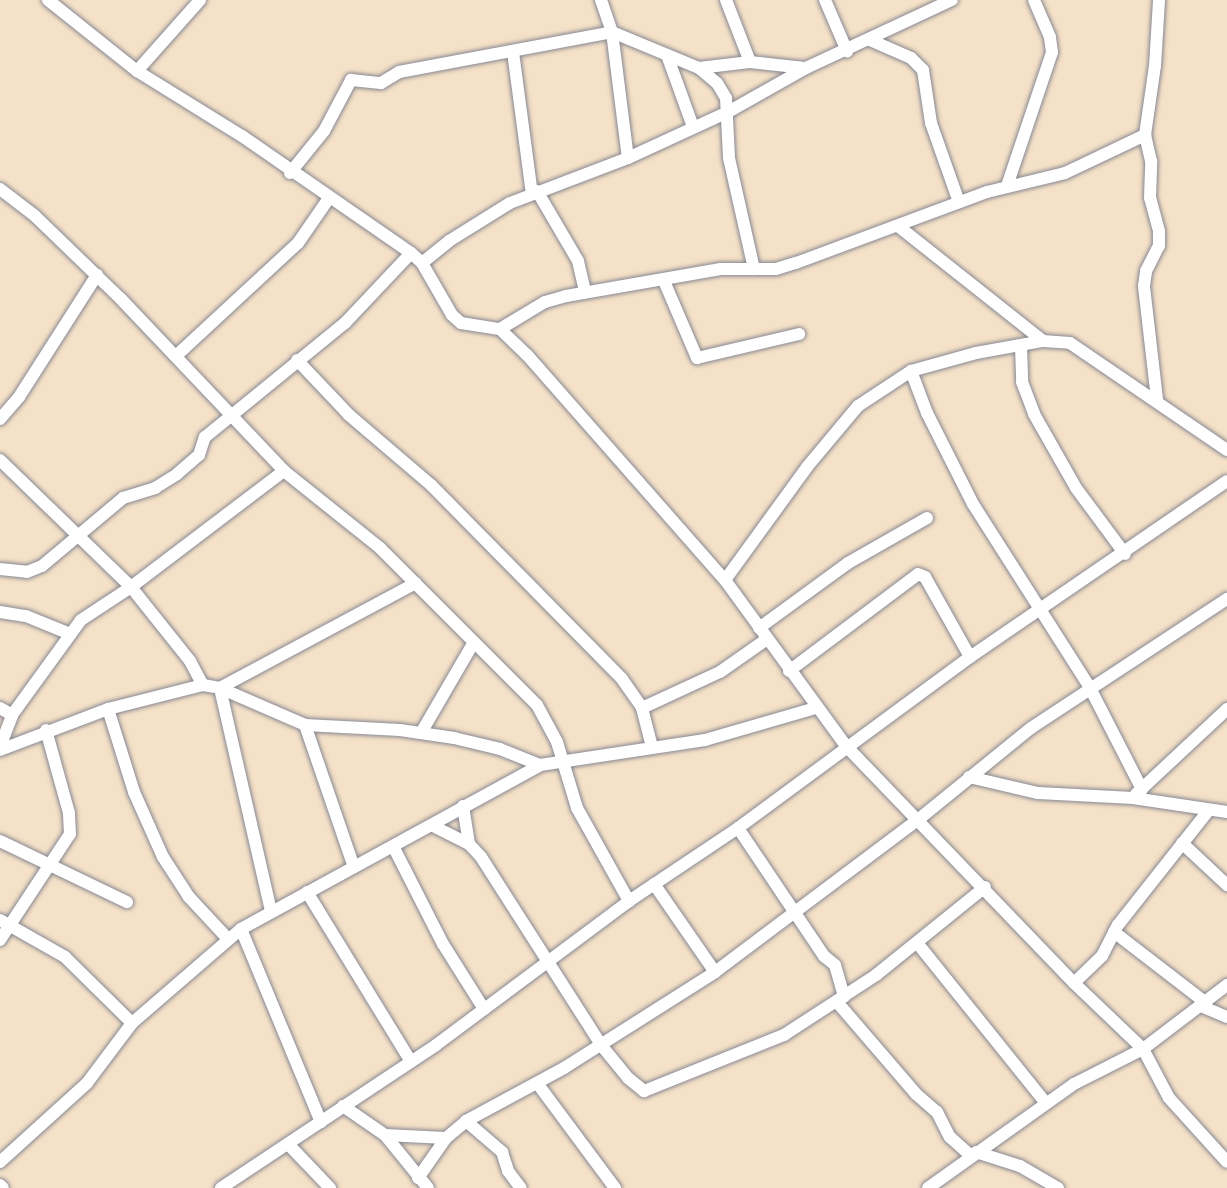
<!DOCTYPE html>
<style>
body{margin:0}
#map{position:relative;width:1227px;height:1188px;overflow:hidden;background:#f5e1c7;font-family:"Architects Daughter",sans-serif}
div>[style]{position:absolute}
.roads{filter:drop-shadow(0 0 2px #888892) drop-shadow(0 0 2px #888892)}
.street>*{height:12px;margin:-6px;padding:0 6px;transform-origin:6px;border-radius:6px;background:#fff}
span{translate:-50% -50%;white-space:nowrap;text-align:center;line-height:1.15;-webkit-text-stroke:4.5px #fdfcf7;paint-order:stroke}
</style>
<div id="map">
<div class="roads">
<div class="street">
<i style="left:48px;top:0;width:114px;rotate:38.6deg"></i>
<i style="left:137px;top:71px;width:123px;rotate:31.8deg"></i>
<i style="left:242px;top:136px;width:206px;rotate:34.7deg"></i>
<i style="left:411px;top:253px;width:15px;rotate:42deg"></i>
<i style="left:422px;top:263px;width:60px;rotate:60deg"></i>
<i style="left:452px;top:315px;width:12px;rotate:42deg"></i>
<i style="left:461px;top:323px;width:39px;rotate:9deg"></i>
<i style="left:500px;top:329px;width:39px;rotate:44deg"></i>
<i style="left:528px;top:356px;width:298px;rotate:48.7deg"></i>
<i style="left:725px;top:580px;width:205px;rotate:53.9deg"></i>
<i style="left:846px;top:746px;width:329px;rotate:46.1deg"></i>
<i style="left:1074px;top:983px;width:95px;rotate:43.7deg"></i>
<i style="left:1143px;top:1049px;width:55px;rotate:62deg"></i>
<i style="left:1169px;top:1098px;width:86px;rotate:47.8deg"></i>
<i style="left:601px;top:0;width:34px;rotate:71deg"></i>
<i style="left:612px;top:32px;width:127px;rotate:82.8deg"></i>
<i style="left:726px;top:0;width:66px;rotate:68.8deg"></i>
<i style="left:825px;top:0;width:56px;rotate:66.7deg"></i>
<i style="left:870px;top:40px;width:45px;rotate:23.7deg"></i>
<i style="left:911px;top:58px;width:17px;rotate:45deg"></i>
<i style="left:923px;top:70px;width:54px;rotate:81.4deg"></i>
<i style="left:931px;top:123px;width:84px;rotate:70.5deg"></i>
<i style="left:513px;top:52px;width:143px;rotate:82.4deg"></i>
<i style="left:667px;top:55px;width:77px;rotate:70.1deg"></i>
<i style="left:699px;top:68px;width:23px;rotate:40deg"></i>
<i style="left:717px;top:83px;width:17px;rotate:59deg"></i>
<i style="left:726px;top:98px;width:60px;rotate:87.1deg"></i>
<i style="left:729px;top:158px;width:114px;rotate:77.3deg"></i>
<i style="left:137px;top:71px;width:95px;rotate:-48.4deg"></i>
<i style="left:290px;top:173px;width:54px;rotate:-51deg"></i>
<i style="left:324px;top:131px;width:58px;rotate:-62.1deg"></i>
<i style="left:351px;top:80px;width:30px;rotate:6deg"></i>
<i style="left:381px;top:83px;width:21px;rotate:-31deg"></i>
<i style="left:399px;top:72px;width:217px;rotate:-10.6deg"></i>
<i style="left:612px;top:32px;width:94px;rotate:22.5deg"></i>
<i style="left:699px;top:68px;width:51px;rotate:-6.7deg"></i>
<i style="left:750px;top:62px;width:55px;rotate:6.2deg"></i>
<i style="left:1007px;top:186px;width:141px;rotate:-71.4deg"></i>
<i style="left:1052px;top:52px;width:15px;rotate:-98deg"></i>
<i style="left:1050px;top:37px;width:40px;rotate:-113.4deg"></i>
<i style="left:0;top:189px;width:44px;rotate:37.6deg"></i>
<i style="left:35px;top:216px;width:118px;rotate:44deg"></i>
<i style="left:120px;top:298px;width:238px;rotate:46.5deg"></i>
<i style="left:284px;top:471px;width:123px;rotate:38.7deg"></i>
<i style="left:380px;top:548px;width:222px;rotate:45deg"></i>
<i style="left:537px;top:705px;width:42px;rotate:61.6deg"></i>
<i style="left:557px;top:742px;width:69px;rotate:73.1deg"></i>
<i style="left:577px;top:808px;width:107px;rotate:60.8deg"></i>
<i style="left:537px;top:191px;width:81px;rotate:59.6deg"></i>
<i style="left:578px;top:261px;width:32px;rotate:77deg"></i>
<i style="left:898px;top:226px;width:185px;rotate:38.4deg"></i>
<i style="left:422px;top:263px;width:35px;rotate:-39deg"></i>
<i style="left:449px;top:241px;width:72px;rotate:-31.9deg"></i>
<i style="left:510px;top:203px;width:126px;rotate:-20.9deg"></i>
<i style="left:628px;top:158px;width:110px;rotate:-24.7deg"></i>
<i style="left:728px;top:112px;width:90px;rotate:-29.4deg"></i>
<i style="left:806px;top:68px;width:161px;rotate:-25deg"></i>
<i style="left:664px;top:281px;width:84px;rotate:66.8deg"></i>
<i style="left:697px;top:358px;width:105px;rotate:-13.2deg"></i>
<i style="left:500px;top:329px;width:52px;rotate:-31deg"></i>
<i style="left:545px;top:302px;width:22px;rotate:-16deg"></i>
<i style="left:566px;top:296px;width:157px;rotate:-9.9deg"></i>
<i style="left:721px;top:269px;width:55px"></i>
<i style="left:776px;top:269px;width:21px;rotate:-17deg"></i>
<i style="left:796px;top:263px;width:204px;rotate:-20.4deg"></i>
<i style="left:987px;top:192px;width:80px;rotate:-13.7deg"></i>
<i style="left:1065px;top:173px;width:89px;rotate:-25.4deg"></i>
<i style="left:1021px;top:346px;width:36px;rotate:88deg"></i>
<i style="left:1022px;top:382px;width:34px;rotate:69deg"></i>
<i style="left:1034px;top:414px;width:85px;rotate:60.4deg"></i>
<i style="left:1076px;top:488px;width:82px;rotate:53.4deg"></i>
<i style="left:177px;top:355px;width:165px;rotate:-42.8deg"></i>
<i style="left:298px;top:243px;width:55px;rotate:-55.4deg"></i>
<i style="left:297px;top:360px;width:76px;rotate:46.6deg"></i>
<i style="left:349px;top:415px;width:108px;rotate:40.5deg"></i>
<i style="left:431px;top:485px;width:272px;rotate:45.4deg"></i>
<i style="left:622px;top:679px;width:35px;rotate:55deg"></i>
<i style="left:642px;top:708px;width:40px;rotate:75.6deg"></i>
<i style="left:911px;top:371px;width:45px;rotate:69.1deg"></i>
<i style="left:927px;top:413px;width:102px;rotate:63.2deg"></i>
<i style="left:973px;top:504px;width:218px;rotate:57.5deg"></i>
<i style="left:1090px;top:688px;width:114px;rotate:62.8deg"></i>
<i style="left:1157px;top:399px;width:114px;rotate:-96.6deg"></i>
<i style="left:1144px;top:286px;width:15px;rotate:-82deg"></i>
<i style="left:1146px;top:271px;width:28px;rotate:-63deg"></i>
<i style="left:1159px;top:246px;width:15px;rotate:-90deg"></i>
<i style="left:1159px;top:231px;width:34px;rotate:-105deg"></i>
<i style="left:1150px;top:198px;width:37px;rotate:-88deg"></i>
<i style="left:1151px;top:161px;width:27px;rotate:-103deg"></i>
<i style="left:1145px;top:135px;width:70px;rotate:-81.8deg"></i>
<i style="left:1155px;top:66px;width:66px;rotate:-86.5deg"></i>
<i style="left:0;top:419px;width:29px;rotate:-49deg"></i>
<i style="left:19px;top:397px;width:145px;rotate:-57.4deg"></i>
<i style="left:0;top:460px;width:182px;rotate:44.1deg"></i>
<i style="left:131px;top:587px;width:95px;rotate:51.4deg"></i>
<i style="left:190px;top:661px;width:27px;rotate:62deg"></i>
<i style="left:0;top:569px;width:27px;rotate:6deg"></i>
<i style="left:27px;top:572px;width:16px;rotate:-22deg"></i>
<i style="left:42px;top:566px;width:106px;rotate:-40deg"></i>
<i style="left:123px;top:498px;width:34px;rotate:-17deg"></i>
<i style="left:155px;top:488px;width:26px;rotate:-32deg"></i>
<i style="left:177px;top:474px;width:29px;rotate:-41deg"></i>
<i style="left:199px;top:455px;width:19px;rotate:-72deg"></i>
<i style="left:205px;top:437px;width:181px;rotate:-39.2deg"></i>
<i style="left:345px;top:323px;width:96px;rotate:-46.7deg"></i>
<i style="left:725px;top:580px;width:140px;rotate:-54deg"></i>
<i style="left:807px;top:467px;width:80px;rotate:-50.1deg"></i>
<i style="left:858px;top:406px;width:64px;rotate:-33.4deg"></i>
<i style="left:911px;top:371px;width:67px;rotate:-15.5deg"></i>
<i style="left:976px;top:353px;width:68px;rotate:-10.2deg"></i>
<i style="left:1043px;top:341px;width:27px;rotate:4deg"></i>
<i style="left:1070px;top:343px;width:190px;rotate:34.3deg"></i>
<i style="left:0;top:612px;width:26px;rotate:9deg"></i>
<i style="left:26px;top:616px;width:48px;rotate:22.2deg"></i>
<i style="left:759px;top:628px;width:110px;rotate:-36.1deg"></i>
<i style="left:848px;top:563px;width:91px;rotate:-29.7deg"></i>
<i style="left:789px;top:671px;width:161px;rotate:-36.9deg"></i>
<i style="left:918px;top:574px;width:8px;rotate:23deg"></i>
<i style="left:925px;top:577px;width:92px;rotate:60.6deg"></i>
<i style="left:0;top:708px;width:14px;rotate:30deg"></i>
<i style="left:642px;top:708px;width:86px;rotate:-24.8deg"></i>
<i style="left:720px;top:672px;width:57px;rotate:-35.1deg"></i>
<i style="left:108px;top:709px;width:87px;rotate:72.6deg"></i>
<i style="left:134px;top:792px;width:71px;rotate:66deg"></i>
<i style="left:163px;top:857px;width:48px;rotate:57deg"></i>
<i style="left:189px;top:897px;width:57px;rotate:47.1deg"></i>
<i style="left:305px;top:725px;width:150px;rotate:71deg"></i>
<i style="left:421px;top:733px;width:105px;rotate:-59.8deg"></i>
<i style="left:0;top:747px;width:34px;rotate:-69deg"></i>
<i style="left:12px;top:715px;width:117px;rotate:-54deg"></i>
<i style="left:81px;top:620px;width:60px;rotate:-33.4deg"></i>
<i style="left:131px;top:587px;width:192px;rotate:-37.2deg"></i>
<i style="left:0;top:750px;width:116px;rotate:-20.8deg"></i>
<i style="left:108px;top:709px;width:98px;rotate:-14.2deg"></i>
<i style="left:203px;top:685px;width:17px;rotate:10deg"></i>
<i style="left:220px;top:688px;width:93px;rotate:23.5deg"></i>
<i style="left:305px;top:725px;width:95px;rotate:3deg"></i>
<i style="left:400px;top:730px;width:55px;rotate:8.4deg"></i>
<i style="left:454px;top:738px;width:47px;rotate:13.4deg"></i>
<i style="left:500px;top:749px;width:43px;rotate:21.8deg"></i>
<i style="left:540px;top:765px;width:167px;rotate:-8.6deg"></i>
<i style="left:705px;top:740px;width:116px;rotate:-16.1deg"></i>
<i style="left:969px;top:777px;width:71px;rotate:13.1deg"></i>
<i style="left:1038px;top:793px;width:95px;rotate:3deg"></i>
<i style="left:1133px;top:798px;width:95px;rotate:8.5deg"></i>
<i style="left:1136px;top:794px;width:125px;rotate:-43deg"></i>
<i style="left:463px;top:806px;width:38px;rotate:81deg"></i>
<i style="left:433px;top:826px;width:40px;rotate:26.6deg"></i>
<i style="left:469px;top:844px;width:18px;rotate:47deg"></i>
<i style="left:481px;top:857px;width:223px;rotate:57.4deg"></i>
<i style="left:601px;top:1045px;width:43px;rotate:50.7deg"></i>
<i style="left:628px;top:1078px;width:21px;rotate:39deg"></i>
<i style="left:644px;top:1091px;width:151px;rotate:-21.8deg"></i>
<i style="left:784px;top:1035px;width:110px;rotate:-33.1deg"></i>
<i style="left:876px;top:975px;width:140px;rotate:-38.9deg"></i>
<i style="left:738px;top:828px;width:154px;rotate:56.1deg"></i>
<i style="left:824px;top:956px;width:14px;rotate:39deg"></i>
<i style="left:835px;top:965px;width:33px;rotate:74deg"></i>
<i style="left:0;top:841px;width:141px;rotate:25.7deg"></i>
<i style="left:1182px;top:843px;width:62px;rotate:43deg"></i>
<i style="left:394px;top:848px;width:108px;rotate:63deg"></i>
<i style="left:443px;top:944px;width:77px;rotate:57.8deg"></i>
<i style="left:654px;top:884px;width:107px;rotate:55.3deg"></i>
<i style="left:307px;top:892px;width:199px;rotate:58.5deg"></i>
<i style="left:271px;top:911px;width:229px;rotate:-102.9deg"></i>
<i style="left:220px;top:688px;width:222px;rotate:-28.2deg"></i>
<i style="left:0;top:920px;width:75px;rotate:29.6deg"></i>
<i style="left:65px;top:957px;width:94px;rotate:44.6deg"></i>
<i style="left:241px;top:929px;width:209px;rotate:67.5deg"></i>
<i style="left:1114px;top:932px;width:115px;rotate:37.6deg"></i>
<i style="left:0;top:940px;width:127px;rotate:-56.6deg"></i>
<i style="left:70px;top:834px;width:21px;rotate:-93deg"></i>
<i style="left:69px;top:813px;width:86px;rotate:-105.5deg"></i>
<i style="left:918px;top:944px;width:204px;rotate:51.2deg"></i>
<i style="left:1074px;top:983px;width:39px;rotate:-44deg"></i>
<i style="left:1102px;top:956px;width:35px;rotate:-63deg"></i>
<i style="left:1118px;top:925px;width:145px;rotate:-51.7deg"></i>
<i style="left:837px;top:1002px;width:121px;rotate:49.3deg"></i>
<i style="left:916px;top:1094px;width:28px;rotate:41deg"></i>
<i style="left:937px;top:1112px;width:28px;rotate:63deg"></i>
<i style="left:950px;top:1137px;width:28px;rotate:42deg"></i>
<i style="left:1201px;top:1006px;width:28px;rotate:23deg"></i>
<i style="left:537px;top:1083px;width:131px;rotate:53.4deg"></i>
<i style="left:343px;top:1106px;width:51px;rotate:34.6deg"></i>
<i style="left:385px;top:1135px;width:68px;rotate:50.9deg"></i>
<i style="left:466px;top:1121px;width:48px;rotate:40.7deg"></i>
<i style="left:502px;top:1152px;width:20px;rotate:72deg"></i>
<i style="left:508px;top:1171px;width:21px;rotate:53deg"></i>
<i style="left:385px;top:1135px;width:61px;rotate:2.8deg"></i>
<i style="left:288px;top:1144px;width:61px;rotate:46.3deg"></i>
<i style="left:976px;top:1152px;width:46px;rotate:17.7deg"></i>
<i style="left:1020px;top:1166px;width:44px;rotate:30.1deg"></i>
<i style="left:0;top:1162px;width:118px;rotate:-42.2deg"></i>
<i style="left:87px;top:1083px;width:75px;rotate:-53.1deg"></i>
<i style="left:132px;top:1023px;width:144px;rotate:-40.8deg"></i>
<i style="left:241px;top:929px;width:341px;rotate:-28.7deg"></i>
<i style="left:418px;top:1178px;width:49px;rotate:-55deg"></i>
<i style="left:446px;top:1138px;width:26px;rotate:-40deg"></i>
<i style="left:466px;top:1121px;width:111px;rotate:-28.4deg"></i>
<i style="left:564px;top:1068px;width:179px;rotate:-32.4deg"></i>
<i style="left:715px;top:972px;width:255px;rotate:-36.9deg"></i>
<i style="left:919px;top:819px;width:144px;rotate:-39.1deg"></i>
<i style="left:1031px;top:728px;width:235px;rotate:-33.4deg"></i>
<i style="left:0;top:1185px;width:4px;rotate:45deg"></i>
<i style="left:221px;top:1188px;width:258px;rotate:-33.6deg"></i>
<i style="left:436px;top:1045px;width:241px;rotate:-36.7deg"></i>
<i style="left:629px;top:901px;width:131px;rotate:-33.8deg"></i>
<i style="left:738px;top:828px;width:288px;rotate:-36.4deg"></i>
<i style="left:970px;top:657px;width:311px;rotate:-34.4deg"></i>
<i style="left:928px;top:1188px;width:179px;rotate:-35.5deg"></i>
<i style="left:1074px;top:1084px;width:77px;rotate:-26.9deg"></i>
<i style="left:1143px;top:1049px;width:106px;rotate:-37.3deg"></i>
</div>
</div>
</div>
